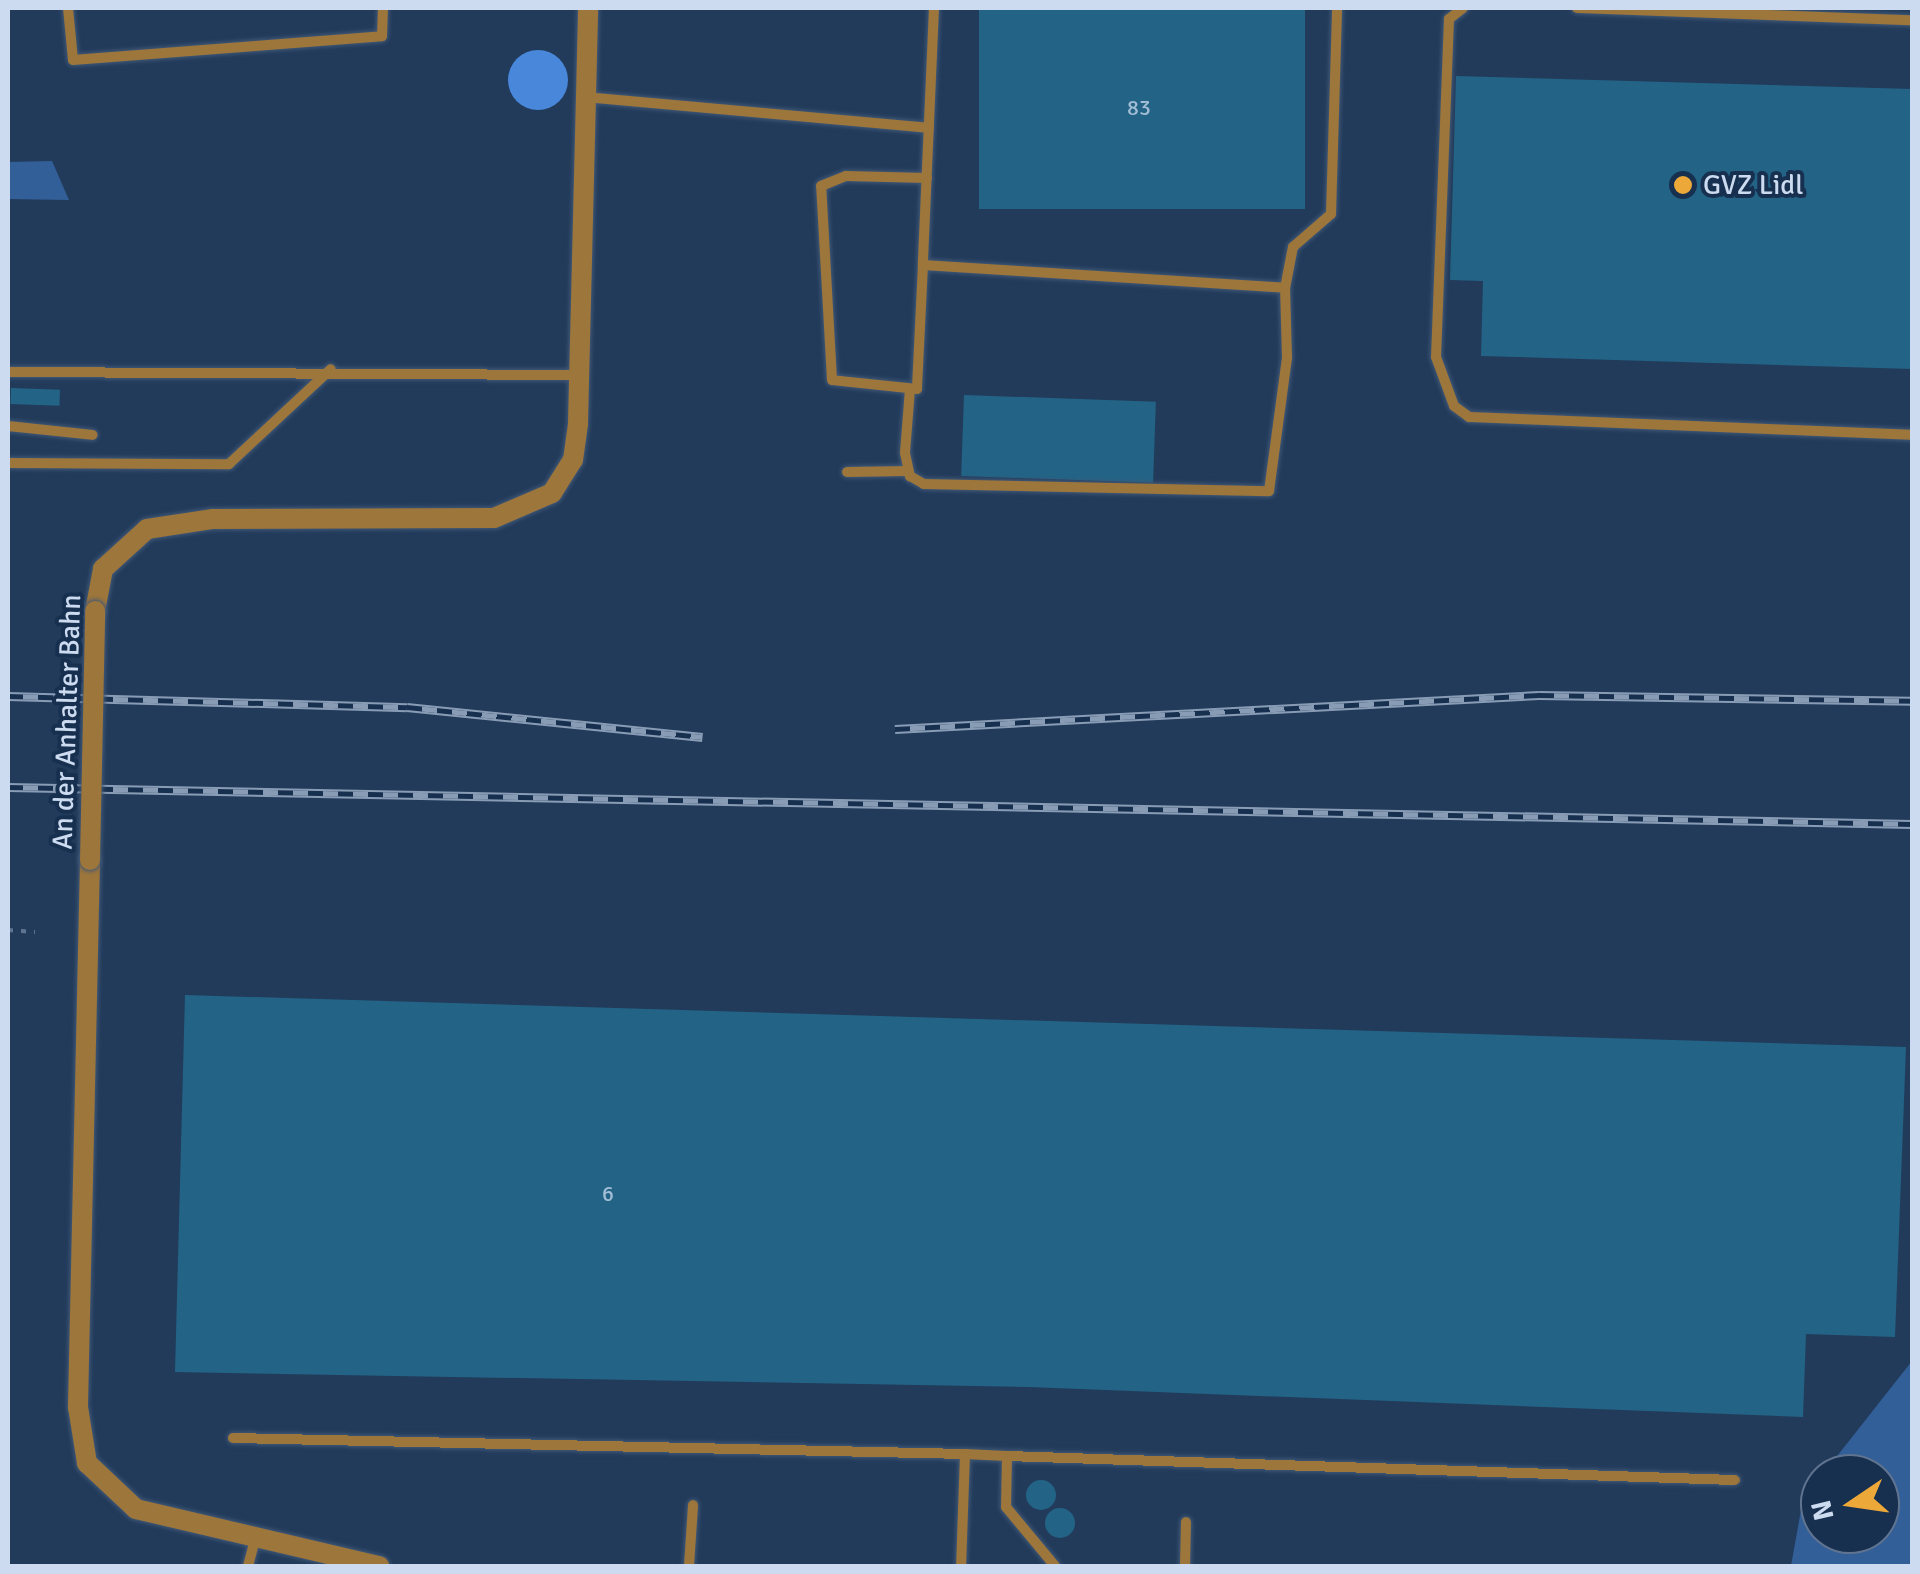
<!DOCTYPE html>
<style>
body{margin:0}
#map{position:relative;width:1920px;height:1574px;overflow:hidden;background:#223b5b;font-family:Signika,sans-serif}
div>[style]{position:absolute}
.green>*{inset:0;background:#335f98}
.water>*{inset:0;background:#4887da}
.round{border-radius:50%}
.building>*{inset:0;background:#236486;transform-origin:0 0}
.path>*{height:4px;margin-top:-2px;transform-origin:0;background:repeating-linear-gradient(90deg,#5f7490 0 5px,transparent 0 13px)}
.roads{filter:drop-shadow(0 0 2px #415876) drop-shadow(0 0 2px #415876)}
.service>*{height:10px;margin:-5px;padding:0 5px;transform-origin:5px;border-radius:5px;background:#9d763b}
.tertiary>*{height:20px;margin:-10px;padding:0 10px;transform-origin:10px;border-radius:10px;background:#9d763b}
.rail>*{height:9px;margin-top:-4.5px;transform-origin:0;background:repeating-linear-gradient(90deg,#183050 0 15px,#899cb5 0 30px);box-sizing:border-box;border-block:2px solid #899cb5}
.bridges{filter:drop-shadow(0 0 2px #415876) drop-shadow(0 0 2px #415876)}
.tertiary-bridge>*{height:20px;margin:-10px;padding:0 10px;transform-origin:10px;border-radius:10px;background:#9d763b}
.dots>*{width:28px;height:28px;translate:-50% -50%;box-sizing:border-box;border:5px solid #183050;border-radius:50%}
span{translate:-50% -50%;white-space:nowrap;text-align:center;line-height:1.15;-webkit-text-stroke:8px #183050;paint-order:stroke}
.number-label{font-size:22px;color:#a2bdd5}
.number-label span{-webkit-text-stroke-width:0}
.poi-label{font-size:28px;color:#ccdbef}
.left{translate:0 -50%;text-align:left}
.street-label{font-size:28px;color:#ccdbef}
.frame{position:absolute;inset:0;border:10px solid #ccdbef;pointer-events:none}
.north{position:absolute;left:1800px;top:1454px;width:100px;height:100px;box-sizing:border-box;background:#183050;border:2px solid #607490;border-radius:50%;rotate:257deg;font-size:28px;font-weight:700;line-height:40px;text-align:center;color:#ccdbef}
.north::after{content:'';display:block;margin:auto;width:35px;height:45px;background:#eca93a;clip-path:polygon(50% 0,100% 100%,50% 72%,0 100%)}
</style>
<div id="map">
<div class="green">
<i style="clip-path:polygon(52px 161px,69px 200px,8px 199px,8px 162px)"></i>
<i style="clip-path:polygon(1912px 1361px,1912px 1566px,1791px 1566px,1803px 1499px,1820px 1477px,1820px 1534px,1880px 1534px,1880px 1474px,1823px 1474px)"></i>
</div>
<div class="water">
<i class="round" style="left:508px;top:50px;width:60px;height:60px"></i>
</div>
<div class="building">
<i style="left:979px;top:8px;width:326px;height:201px"></i>
<i style="clip-path:polygon(1456px 76px,1912px 89px,1912px 369px,1481px 356px,1483px 281px,1450px 280px)"></i>
<i style="left:11px;top:388px;width:49px;height:16px;rotate:2deg"></i>
<i style="left:964px;top:395px;width:192px;height:81px;rotate:2deg"></i>
<i style="clip-path:polygon(185px 995px,1906px 1047px,1895px 1337px,1806px 1334px,1803px 1417px,1029px 1387px,175px 1372px)"></i>
<i class="round" style="left:1026px;top:1480px;width:30px;height:30px"></i>
<i class="round" style="left:1045px;top:1508px;width:30px;height:30px"></i>
</div>
<div class="path">
<i style="left:8px;top:930px;width:27px;rotate:4deg"></i>
</div>
<div class="roads">
<div class="service">
<i style="left:68px;top:8px;width:52px;rotate:84.5deg"></i>
<i style="left:73px;top:60px;width:310px;rotate:-4.4deg"></i>
<i style="left:382px;top:36px;width:28px;rotate:-88deg"></i>
<i style="left:934px;top:8px;width:257px;rotate:92.5deg"></i>
<i style="left:923px;top:265px;width:363px;rotate:3.6deg"></i>
<i style="left:1285px;top:288px;width:42px;rotate:-79deg"></i>
<i style="left:1293px;top:247px;width:50px;rotate:-41deg"></i>
<i style="left:1331px;top:214px;width:206px;rotate:-88.3deg"></i>
<i style="left:1463px;top:8px;width:18px;rotate:142deg"></i>
<i style="left:1449px;top:19px;width:338px;rotate:92.2deg"></i>
<i style="left:1436px;top:357px;width:52px;rotate:69.8deg"></i>
<i style="left:1454px;top:406px;width:19px;rotate:36deg"></i>
<i style="left:1469px;top:417px;width:443px;rotate:2.3deg"></i>
<i style="left:1577px;top:8px;width:335px;rotate:2.1deg"></i>
<i style="left:584px;top:97px;width:346px;rotate:5.1deg"></i>
<i style="left:923px;top:265px;width:124px;rotate:92.8deg"></i>
<i style="left:917px;top:389px;width:85px;rotate:-174deg"></i>
<i style="left:832px;top:380px;width:194px;rotate:-93.2deg"></i>
<i style="left:821px;top:186px;width:27px;rotate:-22deg"></i>
<i style="left:846px;top:176px;width:81px;rotate:1.4deg"></i>
<i style="left:8px;top:372px;width:573px;rotate:0.3deg"></i>
<i style="left:910px;top:389px;width:64px;rotate:94.5deg"></i>
<i style="left:905px;top:453px;width:24px;rotate:78deg"></i>
<i style="left:910px;top:476px;width:16px;rotate:30deg"></i>
<i style="left:924px;top:484px;width:345px;rotate:1.2deg"></i>
<i style="left:1269px;top:491px;width:134px;rotate:-82.3deg"></i>
<i style="left:1287px;top:358px;width:70px;rotate:-91.6deg"></i>
<i style="left:8px;top:426px;width:85px;rotate:6deg"></i>
<i style="left:8px;top:463px;width:221px;rotate:0.3deg"></i>
<i style="left:229px;top:464px;width:139px;rotate:-43deg"></i>
<i style="left:847px;top:472px;width:61px;rotate:-0.9deg"></i>
<i style="left:233px;top:1438px;width:732px;rotate:1.25deg"></i>
<i style="left:965px;top:1454px;width:112px;rotate:92deg"></i>
<i style="left:965px;top:1454px;width:42px;rotate:2.7deg"></i>
<i style="left:1007px;top:1456px;width:51px;rotate:91.1deg"></i>
<i style="left:1006px;top:1507px;width:77px;rotate:50.3deg"></i>
<i style="left:1007px;top:1456px;width:728px;rotate:1.89deg"></i>
<i style="left:248px;top:1566px;width:30px;rotate:-75deg"></i>
<i style="left:689px;top:1566px;width:61px;rotate:-86.2deg"></i>
<i style="left:1185px;top:1566px;width:44px;rotate:-88.7deg"></i>
</div>
<div class="tertiary">
<i style="left:95px;top:611px;width:43px;rotate:-79.2deg"></i>
<i style="left:103px;top:569px;width:59px;rotate:-42.3deg"></i>
<i style="left:147px;top:529px;width:67px;rotate:-8.6deg"></i>
<i style="left:213px;top:519px;width:281px;rotate:-0.2deg"></i>
<i style="left:494px;top:518px;width:63px;rotate:-23.3deg"></i>
<i style="left:552px;top:493px;width:39px;rotate:-58deg"></i>
<i style="left:573px;top:460px;width:37px;rotate:-82deg"></i>
<i style="left:578px;top:423px;width:415px;rotate:-88.6deg"></i>
<i style="left:90px;top:860px;width:547px;rotate:91.26deg"></i>
<i style="left:78px;top:1407px;width:57px;rotate:80.9deg"></i>
<i style="left:87px;top:1463px;width:67px;rotate:43.2deg"></i>
<i style="left:136px;top:1509px;width:250px;rotate:13.2deg"></i>
</div>
</div>
<div class="rail">
<i style="left:8px;top:696px;width:399px;rotate:1.6deg"></i>
<i style="left:407px;top:707px;width:297px;rotate:5.8deg"></i>
<i style="left:895px;top:729px;width:645px;rotate:-3.02deg"></i>
<i style="left:1539px;top:695px;width:373px;rotate:0.9deg"></i>
<i style="left:8px;top:787px;width:1904px;rotate:1.11deg"></i>
</div>
<div class="bridges">
<div class="tertiary-bridge">
<i style="left:90px;top:860px;width:249px;rotate:-88.8deg"></i>
</div>
</div>
<div class="dots">
<i style="left:1683px;top:185px;background:#eca93a"></i>
</div>
<div class="number-label">
<span style="left:1139px;top:108px">83</span>
<span style="left:608px;top:1194px">6</span>
</div>
<div class="poi-label">
<span class="left" style="left:1703px;top:185px">GVZ Lidl</span>
</div>
<div class="street-label">
<span style="left:67px;top:722px;rotate:-88deg">An der Anhalter Bahn</span>
</div>
<div class="frame"></div>
<div class="north">N</div>
</div>
